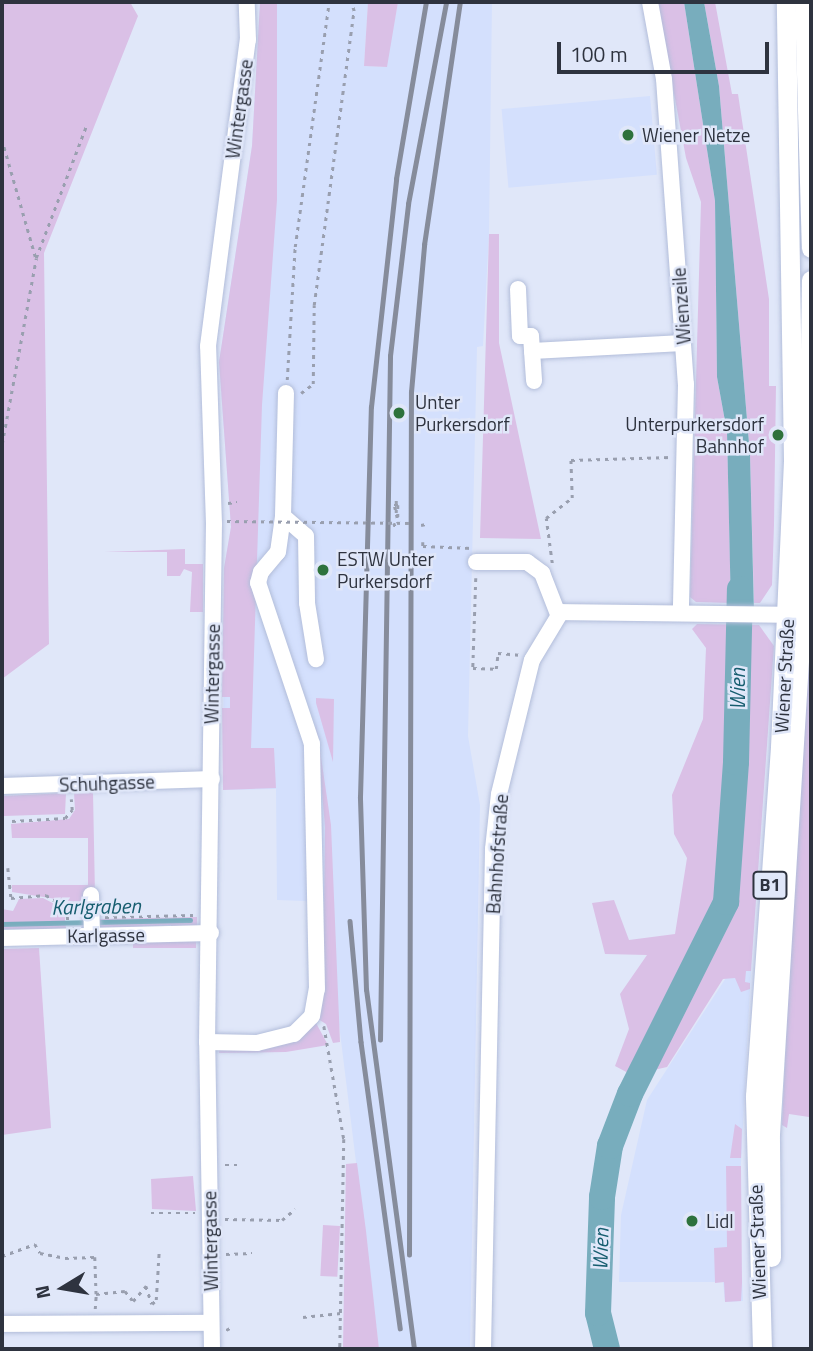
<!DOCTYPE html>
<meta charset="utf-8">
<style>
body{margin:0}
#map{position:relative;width:813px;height:1351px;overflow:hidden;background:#e0e7f9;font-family:"Titillium Web",sans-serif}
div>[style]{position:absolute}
.built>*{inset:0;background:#d4e0fd;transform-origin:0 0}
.green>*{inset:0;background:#dac0e6;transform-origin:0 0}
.water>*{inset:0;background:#78adbd}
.stream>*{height:4.5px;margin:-2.25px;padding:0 2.25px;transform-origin:2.25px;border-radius:2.25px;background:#78adbd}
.river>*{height:26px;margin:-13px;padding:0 13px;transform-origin:13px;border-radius:13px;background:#78adbd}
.path>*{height:2.5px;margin-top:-1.25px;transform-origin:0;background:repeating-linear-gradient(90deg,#999faf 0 3.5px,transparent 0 8.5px)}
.roads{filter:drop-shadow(0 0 2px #b2bdda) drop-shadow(0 0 2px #b2bdda)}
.minor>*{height:16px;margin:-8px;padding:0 8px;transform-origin:8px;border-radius:8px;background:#fff}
.major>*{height:19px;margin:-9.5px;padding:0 9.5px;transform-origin:9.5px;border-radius:9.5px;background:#fff}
.rail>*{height:4.5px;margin:-2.25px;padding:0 2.25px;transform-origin:2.25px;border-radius:2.25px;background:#868c9b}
.path-bridge>*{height:2.5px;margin-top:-1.25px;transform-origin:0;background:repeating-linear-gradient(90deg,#999faf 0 3.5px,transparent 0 8.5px)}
.dots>*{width:19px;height:19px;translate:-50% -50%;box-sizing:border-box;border:4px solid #e0e7f9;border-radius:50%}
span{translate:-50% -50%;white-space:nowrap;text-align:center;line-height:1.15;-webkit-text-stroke:5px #e0e7f9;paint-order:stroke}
.shield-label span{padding:2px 5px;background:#e0e7f9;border:2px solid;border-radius:5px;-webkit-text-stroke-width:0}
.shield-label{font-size:18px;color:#2e333f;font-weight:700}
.street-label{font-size:19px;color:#2e333f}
.poi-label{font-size:19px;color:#2e333f}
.left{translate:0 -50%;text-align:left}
.right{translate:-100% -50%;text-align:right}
.water-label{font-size:21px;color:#165d6f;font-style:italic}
.frame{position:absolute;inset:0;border:4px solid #2e333f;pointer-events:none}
.north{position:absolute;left:28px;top:1253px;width:70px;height:70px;-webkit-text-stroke:5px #e0e7f9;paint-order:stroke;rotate:259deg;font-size:19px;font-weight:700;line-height:28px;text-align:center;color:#2e333f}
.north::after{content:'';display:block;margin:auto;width:24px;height:32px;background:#2e333f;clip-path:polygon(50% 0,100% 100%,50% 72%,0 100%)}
.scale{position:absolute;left:557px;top:42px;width:212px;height:32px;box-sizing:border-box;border:4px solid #2e333f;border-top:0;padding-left:9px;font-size:21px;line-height:24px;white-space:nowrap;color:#2e333f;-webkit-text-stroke:5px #e0e7f9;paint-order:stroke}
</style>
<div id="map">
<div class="built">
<i style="clip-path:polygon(260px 2px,368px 2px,364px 66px,386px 67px,398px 2px,492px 2px,489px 234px,483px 346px,477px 347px,468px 736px,480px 805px,470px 1349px,379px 1349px,337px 1008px,332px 902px,277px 900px,276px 789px,223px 790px,224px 568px,231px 527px,219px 362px,252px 146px)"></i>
<i style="left:650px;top:96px;width:79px;height:149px;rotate:85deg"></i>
<i style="clip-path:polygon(731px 970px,751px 971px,739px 1201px,743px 1301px,725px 1302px,723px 1282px,619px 1282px,621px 1215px,647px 1100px)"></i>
</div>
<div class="green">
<i style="clip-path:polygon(2px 2px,130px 2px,138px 16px,44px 253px,49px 644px,2px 679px)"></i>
<i style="clip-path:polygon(260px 2px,277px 2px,277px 200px,262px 405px,251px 748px,274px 748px,276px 788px,223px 790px,222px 708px,230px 708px,230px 697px,222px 697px,224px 568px,231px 527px,219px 362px,252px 146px)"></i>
<i style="clip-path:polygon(368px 2px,398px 2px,387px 67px,364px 66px)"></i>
<i style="clip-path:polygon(657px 2px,684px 2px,715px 201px,717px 377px,727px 432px,731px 603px,696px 602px,690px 597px,701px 202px,686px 158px)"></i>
<i style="clip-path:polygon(704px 2px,715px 2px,732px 94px,738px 94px,769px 299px,769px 386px,776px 386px,774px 525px,772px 585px,760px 603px,754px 603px,750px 455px,719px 86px)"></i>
<i style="clip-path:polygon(489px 234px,499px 234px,499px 343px,541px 539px,480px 538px)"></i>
<i style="clip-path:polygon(185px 549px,185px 564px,203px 564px,203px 612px,190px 612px,192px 572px,184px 569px,180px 576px,167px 576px,167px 552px,104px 552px)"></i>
<i style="clip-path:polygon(811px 621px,811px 1122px,809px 1117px,789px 1114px,787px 1128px,782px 1125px,794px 864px)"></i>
<i style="clip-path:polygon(697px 624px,759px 625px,774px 646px,751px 971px,746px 971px,745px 982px,750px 983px,750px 989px,741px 992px,735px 978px,723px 979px,667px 1067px,632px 1075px,615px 1066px,629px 1029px,620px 994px,647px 955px,605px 954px,592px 903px,614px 900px,629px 940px,675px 934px,687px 858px,674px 834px,672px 795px,703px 719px,706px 648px,692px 629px)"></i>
<i style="clip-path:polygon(316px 698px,334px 699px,333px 762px,316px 703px)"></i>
<i style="clip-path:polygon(316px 723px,331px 825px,340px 1042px,333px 1043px,326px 1024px,318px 1019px,323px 997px,325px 827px)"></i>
<i style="clip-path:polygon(93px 792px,95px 895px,88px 904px,12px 892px,12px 885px,88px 885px,88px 838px,12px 838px,11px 824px,69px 819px,75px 810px,74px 793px)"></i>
<i style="clip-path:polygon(66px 793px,65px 814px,4px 816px,2px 841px,2px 796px)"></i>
<i style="clip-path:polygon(43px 898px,64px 909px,66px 929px,2px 929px,2px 909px,13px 911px,19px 899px)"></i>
<i style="clip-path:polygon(197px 917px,197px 928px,172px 929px,171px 925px,96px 930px,94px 919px)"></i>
<i style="left:133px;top:940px;width:63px;height:8px"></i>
<i style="clip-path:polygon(39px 948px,51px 1128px,2px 1135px,2px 949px)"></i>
<i style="clip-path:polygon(316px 1023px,328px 1045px,286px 1052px,219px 1053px,219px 1050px,286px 1044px)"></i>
<i style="clip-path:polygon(735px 1124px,742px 1129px,741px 1158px,730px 1158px)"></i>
<i style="clip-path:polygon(357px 1163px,366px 1231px,379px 1349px,343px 1349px,346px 1164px)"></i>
<i style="clip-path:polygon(726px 1166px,741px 1166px,742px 1283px,741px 1301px,725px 1302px,724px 1282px,715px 1283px,714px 1248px,727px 1247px)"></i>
<i style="clip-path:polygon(193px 1176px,196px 1211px,152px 1209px,151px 1179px)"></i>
<i style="left:323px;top:1225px;width:17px;height:51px;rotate:3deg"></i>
</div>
<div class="water">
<i style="clip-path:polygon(684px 2px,704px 2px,719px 86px,750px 455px,754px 612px,731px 611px,727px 432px,717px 377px,715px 201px)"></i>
</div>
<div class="stream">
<i style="left:2px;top:924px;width:188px;rotate:-1.2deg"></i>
</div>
<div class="river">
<i style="left:607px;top:1349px;width:37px;rotate:-104deg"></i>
<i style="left:598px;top:1313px;width:116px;rotate:-88deg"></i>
<i style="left:602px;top:1197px;width:52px;rotate:-81.1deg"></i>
<i style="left:610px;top:1146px;width:56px;rotate:-69deg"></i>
<i style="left:630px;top:1094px;width:215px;rotate:-63.4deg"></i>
<i style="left:726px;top:902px;width:140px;rotate:-85.9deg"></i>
<i style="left:736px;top:762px;width:173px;rotate:-88.7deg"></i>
</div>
<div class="path">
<i style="left:2px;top:139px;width:124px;rotate:74.1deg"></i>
<i style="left:287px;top:380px;width:133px;rotate:-86.6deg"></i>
<i style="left:295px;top:247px;width:247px;rotate:-82.1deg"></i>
<i style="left:301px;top:393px;width:15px;rotate:-37deg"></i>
<i style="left:313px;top:384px;width:79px;rotate:-89.3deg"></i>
<i style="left:314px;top:305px;width:297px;rotate:-82.3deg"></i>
<i style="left:354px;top:11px;width:9px;rotate:-108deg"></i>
<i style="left:2px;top:444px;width:189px;rotate:-79.6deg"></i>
<i style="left:36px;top:258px;width:143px;rotate:-69.2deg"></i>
<i style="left:228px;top:503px;width:9px;rotate:-6deg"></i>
<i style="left:396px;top:513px;width:14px;rotate:-90deg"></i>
<i style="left:397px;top:518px;width:13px;rotate:-103deg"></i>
<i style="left:394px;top:505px;width:4px"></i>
<i style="left:398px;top:505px;width:18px;rotate:90deg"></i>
<i style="left:394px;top:523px;width:6px;rotate:72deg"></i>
<i style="left:421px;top:525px;width:5px;rotate:-11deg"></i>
<i style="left:423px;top:542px;width:4px;rotate:90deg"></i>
<i style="left:423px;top:546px;width:49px;rotate:2.3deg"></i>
<i style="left:552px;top:563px;width:45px;rotate:-97.6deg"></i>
<i style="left:546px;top:518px;width:33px;rotate:-38deg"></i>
<i style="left:572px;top:498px;width:38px;rotate:-92deg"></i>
<i style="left:571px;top:460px;width:100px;rotate:-1.7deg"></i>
<i style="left:476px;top:578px;width:90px;rotate:91.9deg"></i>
<i style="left:473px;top:668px;width:23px;rotate:2deg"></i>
<i style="left:496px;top:669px;width:16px;rotate:-83deg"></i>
<i style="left:498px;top:653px;width:21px;rotate:5deg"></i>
<i style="left:12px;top:821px;width:53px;rotate:-3.2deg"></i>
<i style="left:65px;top:818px;width:11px;rotate:-49deg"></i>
<i style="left:72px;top:810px;width:11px;rotate:-95deg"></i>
<i style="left:8px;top:868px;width:30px;rotate:84deg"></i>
<i style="left:11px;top:898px;width:35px;rotate:-5deg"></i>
<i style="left:46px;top:895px;width:25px;rotate:32deg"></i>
<i style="left:67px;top:908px;width:14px;rotate:86deg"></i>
<i style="left:105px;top:917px;width:88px;rotate:-1.3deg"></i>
<i style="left:324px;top:1026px;width:115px;rotate:80deg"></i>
<i style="left:344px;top:1139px;width:210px;rotate:91.1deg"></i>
<i style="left:225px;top:1165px;width:14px"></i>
<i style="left:151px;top:1213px;width:44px"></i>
<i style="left:225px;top:1219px;width:57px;rotate:1deg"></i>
<i style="left:282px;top:1220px;width:17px;rotate:-40deg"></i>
<i style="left:226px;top:1254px;width:26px;rotate:-2deg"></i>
<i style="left:2px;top:1256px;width:35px;rotate:-20deg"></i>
<i style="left:35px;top:1244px;width:10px;rotate:61deg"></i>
<i style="left:40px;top:1253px;width:25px;rotate:11deg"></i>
<i style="left:65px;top:1258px;width:30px;rotate:-2deg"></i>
<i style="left:95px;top:1257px;width:37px;rotate:88deg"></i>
<i style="left:96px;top:1294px;width:29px;rotate:-6deg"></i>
<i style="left:125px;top:1291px;width:13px;rotate:51deg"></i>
<i style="left:133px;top:1301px;width:20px;rotate:-49deg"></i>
<i style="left:146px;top:1286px;width:19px;rotate:72deg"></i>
<i style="left:152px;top:1304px;width:6px;rotate:-45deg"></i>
<i style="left:156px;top:1300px;width:49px;rotate:-86.5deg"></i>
<i style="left:95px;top:1309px;width:15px;rotate:-86deg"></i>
<i style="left:303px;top:1317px;width:38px;rotate:-6deg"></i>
<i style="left:226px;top:1330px;width:7px;rotate:-27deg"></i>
</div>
<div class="roads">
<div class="minor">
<i style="left:650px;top:2px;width:78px;rotate:79.7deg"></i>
<i style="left:664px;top:79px;width:306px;rotate:85.9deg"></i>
<i style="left:686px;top:384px;width:229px;rotate:91.3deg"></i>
<i style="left:518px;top:289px;width:47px;rotate:87.6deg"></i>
<i style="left:520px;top:336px;width:11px"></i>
<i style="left:531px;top:336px;width:15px;rotate:86deg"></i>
<i style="left:532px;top:351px;width:151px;rotate:-3deg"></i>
<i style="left:532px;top:351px;width:30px;rotate:86deg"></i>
<i style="left:286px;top:393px;width:123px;rotate:91.4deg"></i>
<i style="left:283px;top:516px;width:30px;rotate:41deg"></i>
<i style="left:306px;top:536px;width:67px;rotate:89.1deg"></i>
<i style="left:307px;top:603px;width:57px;rotate:80.9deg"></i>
<i style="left:476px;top:562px;width:51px"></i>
<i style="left:527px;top:562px;width:19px;rotate:36deg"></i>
<i style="left:542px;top:573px;width:44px;rotate:68.7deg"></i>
<i style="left:2px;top:786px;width:210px;rotate:-1.9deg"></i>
<i style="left:91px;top:895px;width:41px;rotate:88.6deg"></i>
<i style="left:2px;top:938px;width:209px;rotate:-1.4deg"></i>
<i style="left:207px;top:1042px;width:50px;rotate:1.1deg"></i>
<i style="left:257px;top:1043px;width:38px;rotate:-14deg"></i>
<i style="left:294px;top:1034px;width:25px;rotate:-45deg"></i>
<i style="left:312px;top:1016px;width:27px;rotate:-80deg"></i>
<i style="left:317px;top:989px;width:245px;rotate:-91.2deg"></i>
<i style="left:312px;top:744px;width:170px;rotate:-108.5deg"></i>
<i style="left:258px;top:583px;width:11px;rotate:-75deg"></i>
<i style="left:261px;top:572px;width:26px;rotate:-50deg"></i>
<i style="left:278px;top:552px;width:36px;rotate:-82deg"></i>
<i style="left:2px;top:1324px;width:209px;rotate:-0.3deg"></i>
<i style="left:212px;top:1349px;width:307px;rotate:-90.9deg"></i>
<i style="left:207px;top:1042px;width:518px;rotate:-89.23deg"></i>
<i style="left:214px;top:524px;width:178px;rotate:-91.9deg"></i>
<i style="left:208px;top:346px;width:309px;rotate:-82.6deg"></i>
<i style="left:248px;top:40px;width:38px;rotate:-92deg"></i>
<i style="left:483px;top:1349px;width:500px;rotate:-88.85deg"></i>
<i style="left:493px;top:849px;width:55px;rotate:-83.8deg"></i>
<i style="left:499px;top:794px;width:138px;rotate:-76.2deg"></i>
<i style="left:532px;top:660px;width:56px;rotate:-58.9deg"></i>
<i style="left:561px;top:612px;width:235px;rotate:0.7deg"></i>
</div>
<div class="major">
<i style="left:804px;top:2px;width:246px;rotate:88.4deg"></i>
<i style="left:771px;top:1257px;width:123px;rotate:-90.5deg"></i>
<i style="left:770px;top:1134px;width:620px;rotate:-86.49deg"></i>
<i style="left:808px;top:515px;width:235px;rotate:-89.3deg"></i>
<i style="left:762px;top:1349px;width:253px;rotate:-91.6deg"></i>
<i style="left:755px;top:1096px;width:350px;rotate:-85.9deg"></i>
<i style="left:780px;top:747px;width:287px;rotate:-87.4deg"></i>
<i style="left:793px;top:460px;width:458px;rotate:-90.9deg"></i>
</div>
</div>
<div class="rail">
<i style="left:350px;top:921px;width:121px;rotate:84.8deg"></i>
<i style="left:361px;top:1042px;width:289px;rotate:82.2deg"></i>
<i style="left:380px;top:1040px;width:684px;rotate:-89.16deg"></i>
<i style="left:390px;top:356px;width:153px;rotate:-83.2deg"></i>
<i style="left:408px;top:204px;width:206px;rotate:-79.3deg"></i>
<i style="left:409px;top:1255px;width:863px;rotate:-89.87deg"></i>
<i style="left:411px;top:392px;width:148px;rotate:-84.9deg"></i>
<i style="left:424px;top:245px;width:246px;rotate:-81.6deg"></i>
<i style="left:414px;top:1349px;width:362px;rotate:-97.6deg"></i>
<i style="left:366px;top:990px;width:193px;rotate:-91.8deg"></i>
<i style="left:360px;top:797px;width:390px;rotate:-88.4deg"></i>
<i style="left:371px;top:407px;width:229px;rotate:-83.7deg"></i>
<i style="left:396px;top:179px;width:180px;rotate:-80.4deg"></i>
</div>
<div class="path-bridge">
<i style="left:227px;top:521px;width:184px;rotate:0.6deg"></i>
</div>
<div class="dots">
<i style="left:628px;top:135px;background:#2e723c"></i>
<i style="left:399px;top:413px;background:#2e723c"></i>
<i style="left:778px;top:435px;background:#2e723c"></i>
<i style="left:323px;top:570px;background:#2e723c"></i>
<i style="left:692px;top:1221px;background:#2e723c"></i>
</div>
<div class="shield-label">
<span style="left:770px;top:885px">B1</span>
</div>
<div class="street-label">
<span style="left:239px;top:109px;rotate:-82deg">Wintergasse</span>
<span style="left:681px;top:306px;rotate:-94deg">Wienzeile</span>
<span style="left:212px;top:674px;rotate:-89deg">Wintergasse</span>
<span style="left:784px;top:676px;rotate:-87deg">Wiener Straße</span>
<span style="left:107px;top:783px;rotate:-2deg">Schuhgasse</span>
<span style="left:497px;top:854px;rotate:-86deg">Bahnhofstraße</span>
<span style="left:106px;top:935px;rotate:-1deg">Karlgasse</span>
<span style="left:210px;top:1241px;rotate:-91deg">Wintergasse</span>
<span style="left:757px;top:1242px;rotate:-92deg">Wiener Straße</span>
</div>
<div class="poi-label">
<span class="left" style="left:642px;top:135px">Wiener Netze</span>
<span class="left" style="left:415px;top:413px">Unter<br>Purkersdorf</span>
<span class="right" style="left:764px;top:435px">Unterpurkersdorf<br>Bahnhof</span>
<span class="left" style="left:337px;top:570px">ESTW Unter<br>Purkersdorf</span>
<span class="left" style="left:706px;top:1221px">Lidl</span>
</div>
<div class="water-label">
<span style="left:737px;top:689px;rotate:-90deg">Wien</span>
<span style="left:96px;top:906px;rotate:-1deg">Karlgraben</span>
<span style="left:600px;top:1249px;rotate:-88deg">Wien</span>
</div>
<div class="frame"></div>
<div class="north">N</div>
<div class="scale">100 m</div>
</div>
